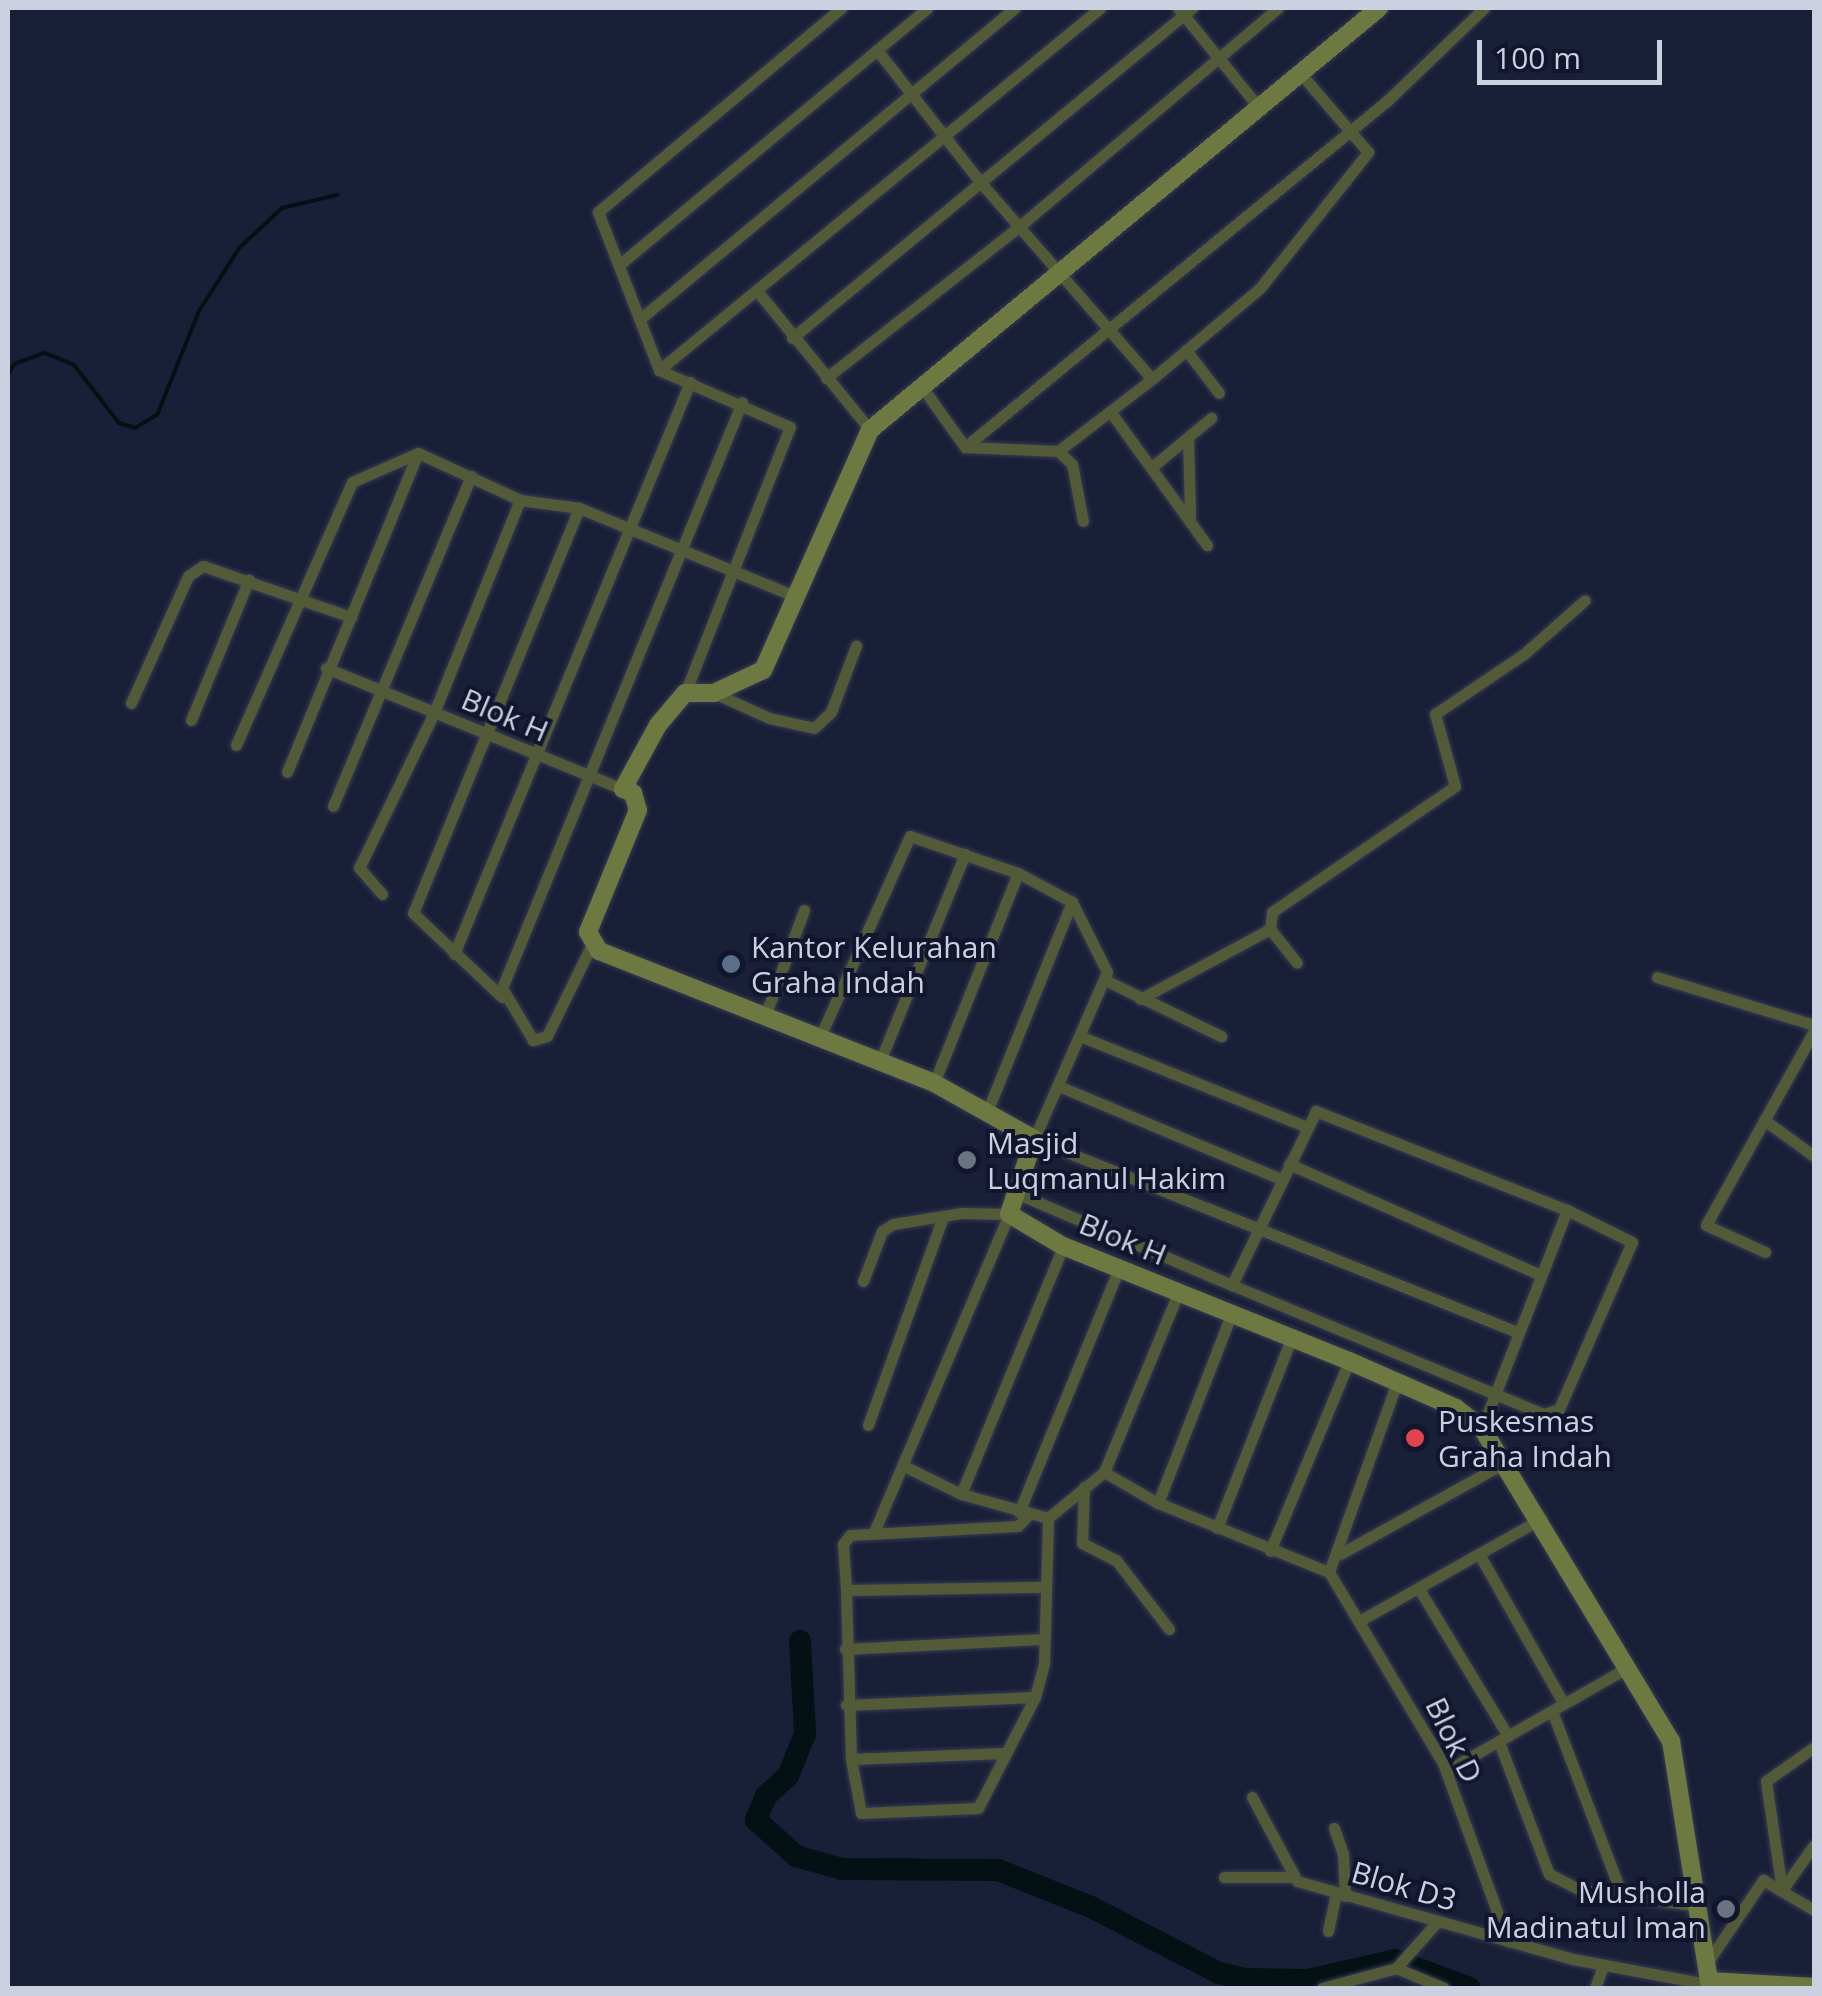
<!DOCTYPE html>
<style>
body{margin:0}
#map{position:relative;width:1822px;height:1996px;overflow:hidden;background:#191f37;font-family:"Open Sans",sans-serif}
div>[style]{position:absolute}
.stream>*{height:4px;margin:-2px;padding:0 2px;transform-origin:2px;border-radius:2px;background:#031114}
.river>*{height:22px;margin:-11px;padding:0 11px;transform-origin:11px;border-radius:11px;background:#031114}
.roads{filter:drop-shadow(0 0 2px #363b52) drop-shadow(0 0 2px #363b52)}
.street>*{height:11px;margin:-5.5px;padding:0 5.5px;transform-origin:5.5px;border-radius:5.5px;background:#525a38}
.secondary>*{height:18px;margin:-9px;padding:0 9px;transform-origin:9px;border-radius:9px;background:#6e7942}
.dots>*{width:28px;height:28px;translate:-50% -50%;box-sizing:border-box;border:5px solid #11152d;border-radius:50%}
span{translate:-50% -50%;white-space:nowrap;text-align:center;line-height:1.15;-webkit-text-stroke:8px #11152d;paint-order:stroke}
.street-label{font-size:30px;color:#ccd1e2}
.poi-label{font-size:30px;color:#ccd1e2}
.left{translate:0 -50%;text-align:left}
.right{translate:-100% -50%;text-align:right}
.frame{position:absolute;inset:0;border:10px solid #ccd1e2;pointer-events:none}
.scale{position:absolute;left:1477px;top:40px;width:185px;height:45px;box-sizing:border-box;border:5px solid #ccd1e2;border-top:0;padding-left:12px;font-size:30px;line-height:35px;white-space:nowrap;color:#ccd1e2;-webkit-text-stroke:8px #11152d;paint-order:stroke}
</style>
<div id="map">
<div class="stream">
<i style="left:8px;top:375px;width:13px;rotate:-61deg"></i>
<i style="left:14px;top:364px;width:33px;rotate:-20deg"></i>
<i style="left:45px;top:353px;width:31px;rotate:22deg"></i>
<i style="left:74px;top:365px;width:73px;rotate:52.2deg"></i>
<i style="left:119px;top:423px;width:17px;rotate:17deg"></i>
<i style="left:135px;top:428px;width:26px;rotate:-31deg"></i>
<i style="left:157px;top:415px;width:112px;rotate:-68deg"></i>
<i style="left:199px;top:311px;width:76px;rotate:-57.4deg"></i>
<i style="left:240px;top:247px;width:57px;rotate:-42.9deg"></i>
<i style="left:282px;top:208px;width:57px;rotate:-13.3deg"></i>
</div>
<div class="river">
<i style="left:800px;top:1641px;width:93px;rotate:86.9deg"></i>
<i style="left:805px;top:1734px;width:45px;rotate:112deg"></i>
<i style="left:788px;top:1776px;width:30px;rotate:138deg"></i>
<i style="left:766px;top:1796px;width:26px;rotate:113deg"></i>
<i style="left:756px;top:1820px;width:54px;rotate:42deg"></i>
<i style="left:796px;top:1856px;width:48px;rotate:15.8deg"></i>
<i style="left:842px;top:1869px;width:156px;rotate:0.4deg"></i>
<i style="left:998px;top:1870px;width:100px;rotate:21.7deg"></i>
<i style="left:1091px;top:1907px;width:144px;rotate:27.3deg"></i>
<i style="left:1219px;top:1973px;width:27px;rotate:13deg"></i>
<i style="left:1245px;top:1979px;width:63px;rotate:0.9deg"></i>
<i style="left:1308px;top:1980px;width:89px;rotate:-12.9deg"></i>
<i style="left:1395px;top:1960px;width:80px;rotate:20.5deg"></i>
</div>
<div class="roads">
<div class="street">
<i style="left:1178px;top:8px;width:130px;rotate:50.9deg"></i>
<i style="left:877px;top:50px;width:169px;rotate:52deg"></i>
<i style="left:981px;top:183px;width:260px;rotate:48.9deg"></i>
<i style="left:1152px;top:379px;width:118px;rotate:142.5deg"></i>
<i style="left:1058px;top:451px;width:93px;rotate:-177.5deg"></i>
<i style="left:619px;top:265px;width:401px;rotate:-39.8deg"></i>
<i style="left:758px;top:292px;width:178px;rotate:50.9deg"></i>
<i style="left:640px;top:319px;width:487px;rotate:-39.7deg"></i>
<i style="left:792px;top:338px;width:519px;rotate:-39.52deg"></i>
<i style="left:1186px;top:350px;width:54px;rotate:52.5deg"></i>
<i style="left:659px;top:370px;width:571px;rotate:-39.38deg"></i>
<i style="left:826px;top:378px;width:248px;rotate:-38.1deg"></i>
<i style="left:1021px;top:225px;width:336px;rotate:-40.2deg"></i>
<i style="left:1152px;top:379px;width:141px;rotate:-40.1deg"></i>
<i style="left:1260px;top:288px;width:174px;rotate:-51.5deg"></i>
<i style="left:1368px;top:152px;width:103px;rotate:-130.7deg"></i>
<i style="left:922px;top:387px;width:74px;rotate:54.4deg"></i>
<i style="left:965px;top:447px;width:547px;rotate:-39.36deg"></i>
<i style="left:1388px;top:100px;width:133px;rotate:-43.8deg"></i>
<i style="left:1112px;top:414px;width:162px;rotate:54.1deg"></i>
<i style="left:1188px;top:438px;width:79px;rotate:88.5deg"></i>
<i style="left:1058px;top:451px;width:19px;rotate:43deg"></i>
<i style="left:1072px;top:464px;width:58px;rotate:79.1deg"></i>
<i style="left:1152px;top:467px;width:77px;rotate:-39.7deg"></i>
<i style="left:326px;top:668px;width:321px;rotate:22.2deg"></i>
<i style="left:685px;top:693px;width:286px;rotate:-68.5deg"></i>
<i style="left:790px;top:427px;width:143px;rotate:-156.5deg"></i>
<i style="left:659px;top:370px;width:169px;rotate:-111.1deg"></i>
<i style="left:598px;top:212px;width:317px;rotate:-40deg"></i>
<i style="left:714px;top:693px;width:60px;rotate:24.4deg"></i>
<i style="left:769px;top:718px;width:46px;rotate:12.5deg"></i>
<i style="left:814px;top:728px;width:23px;rotate:-43deg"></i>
<i style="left:831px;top:712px;width:71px;rotate:-69.3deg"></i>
<i style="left:131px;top:703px;width:139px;rotate:-65.8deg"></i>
<i style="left:188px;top:576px;width:18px;rotate:-34deg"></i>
<i style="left:203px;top:566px;width:157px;rotate:19deg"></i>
<i style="left:191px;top:720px;width:152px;rotate:-67.6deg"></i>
<i style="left:236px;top:745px;width:287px;rotate:-66.2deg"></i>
<i style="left:352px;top:482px;width:72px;rotate:-23.7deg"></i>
<i style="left:418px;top:453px;width:112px;rotate:24.7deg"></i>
<i style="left:520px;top:500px;width:60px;rotate:7.7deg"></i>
<i style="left:579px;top:508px;width:235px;rotate:22.2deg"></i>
<i style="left:287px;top:772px;width:345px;rotate:-67.7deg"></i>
<i style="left:333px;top:806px;width:358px;rotate:-67.3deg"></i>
<i style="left:382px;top:894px;width:35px;rotate:-131deg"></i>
<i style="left:359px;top:868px;width:170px;rotate:-64.2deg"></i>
<i style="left:433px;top:715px;width:232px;rotate:-68deg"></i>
<i style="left:1270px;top:929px;width:17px;rotate:-83deg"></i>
<i style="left:1272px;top:912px;width:222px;rotate:-34.5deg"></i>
<i style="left:1455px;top:786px;width:75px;rotate:-105.5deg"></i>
<i style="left:1435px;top:714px;width:107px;rotate:-34deg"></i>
<i style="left:1524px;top:654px;width:81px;rotate:-41.5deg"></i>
<i style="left:592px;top:944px;width:102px;rotate:116.1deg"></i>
<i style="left:547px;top:1036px;width:15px;rotate:164deg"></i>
<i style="left:533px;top:1040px;width:61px;rotate:-120.8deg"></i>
<i style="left:502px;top:988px;width:633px;rotate:-67.73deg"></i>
<i style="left:454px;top:954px;width:619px;rotate:-67.58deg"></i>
<i style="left:1657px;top:977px;width:164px;rotate:17deg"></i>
<i style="left:1107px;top:981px;width:127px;rotate:25.8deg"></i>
<i style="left:502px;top:997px;width:122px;rotate:-136.7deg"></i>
<i style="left:413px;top:913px;width:438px;rotate:-67.7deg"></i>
<i style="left:1140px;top:999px;width:148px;rotate:-28.3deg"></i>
<i style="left:1270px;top:929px;width:43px;rotate:51.5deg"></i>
<i style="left:765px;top:1016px;width:113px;rotate:-69.8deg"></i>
<i style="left:820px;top:1037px;width:220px;rotate:-65.9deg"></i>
<i style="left:910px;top:836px;width:114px;rotate:18.9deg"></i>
<i style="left:1018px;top:873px;width:61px;rotate:28.2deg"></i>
<i style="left:1072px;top:902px;width:78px;rotate:63.4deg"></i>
<i style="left:1107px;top:972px;width:182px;rotate:113.6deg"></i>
<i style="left:1034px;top:1139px;width:520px;rotate:21.78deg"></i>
<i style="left:1082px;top:1037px;width:240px;rotate:21.8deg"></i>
<i style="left:880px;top:1061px;width:224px;rotate:-67.7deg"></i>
<i style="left:934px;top:1083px;width:226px;rotate:-68.2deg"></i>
<i style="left:1061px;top:1087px;width:238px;rotate:22.7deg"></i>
<i style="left:987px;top:1112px;width:227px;rotate:-68deg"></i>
<i style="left:1764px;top:1120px;width:62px;rotate:35.8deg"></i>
<i style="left:1289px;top:1164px;width:275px;rotate:23.8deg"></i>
<i style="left:1016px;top:1193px;width:235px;rotate:23.1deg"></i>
<i style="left:1232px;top:1285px;width:338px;rotate:22.5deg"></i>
<i style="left:1544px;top:1414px;width:16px;rotate:-18deg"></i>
<i style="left:1559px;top:1409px;width:182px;rotate:-66.4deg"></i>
<i style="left:1632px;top:1242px;width:72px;rotate:-153.8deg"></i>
<i style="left:1567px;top:1210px;width:270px;rotate:-158.5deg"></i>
<i style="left:1316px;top:1111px;width:193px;rotate:115.8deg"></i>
<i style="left:1765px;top:1252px;width:65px;rotate:-155.4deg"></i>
<i style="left:1706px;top:1225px;width:222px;rotate:-60.9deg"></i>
<i style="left:863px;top:1281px;width:53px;rotate:-69.2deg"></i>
<i style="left:882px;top:1231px;width:13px;rotate:-32deg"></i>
<i style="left:893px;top:1224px;width:70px;rotate:-9.1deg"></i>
<i style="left:962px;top:1213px;width:47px;rotate:1.2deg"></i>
<i style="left:1009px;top:1214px;width:345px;rotate:113deg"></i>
<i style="left:868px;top:1425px;width:221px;rotate:-70.2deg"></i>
<i style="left:1482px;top:1428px;width:234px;rotate:-68.7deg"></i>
<i style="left:906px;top:1467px;width:61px;rotate:26.1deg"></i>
<i style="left:961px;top:1494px;width:90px;rotate:15.4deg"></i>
<i style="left:1104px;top:1472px;width:196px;rotate:-67.5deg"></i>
<i style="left:1084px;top:1487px;width:56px;rotate:92deg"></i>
<i style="left:1082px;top:1543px;width:38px;rotate:27deg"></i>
<i style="left:1116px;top:1560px;width:87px;rotate:52.5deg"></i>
<i style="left:961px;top:1494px;width:268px;rotate:-67.6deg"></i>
<i style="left:1158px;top:1503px;width:202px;rotate:-68.8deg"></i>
<i style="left:1019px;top:1512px;width:264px;rotate:-67.7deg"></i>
<i style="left:1217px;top:1528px;width:203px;rotate:-68.6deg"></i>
<i style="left:1270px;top:1551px;width:206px;rotate:-67.4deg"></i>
<i style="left:1340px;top:1554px;width:192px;rotate:-29deg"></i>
<i style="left:1479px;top:1554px;width:172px;rotate:60.5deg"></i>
<i style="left:1329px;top:1572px;width:222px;rotate:59.2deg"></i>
<i style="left:1443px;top:1763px;width:190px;rotate:70deg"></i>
<i style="left:1329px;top:1572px;width:202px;rotate:-70.3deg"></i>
<i style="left:1419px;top:1589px;width:172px;rotate:58.8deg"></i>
<i style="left:846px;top:1590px;width:46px;rotate:-93.7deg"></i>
<i style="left:843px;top:1544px;width:11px;rotate:-52deg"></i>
<i style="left:850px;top:1535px;width:168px;rotate:-3.1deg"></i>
<i style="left:1018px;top:1526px;width:16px;rotate:-47deg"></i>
<i style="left:1359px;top:1621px;width:209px;rotate:-29.3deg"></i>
<i style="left:845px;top:1649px;width:200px;rotate:-2.9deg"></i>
<i style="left:846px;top:1705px;width:189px;rotate:-2.4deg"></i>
<i style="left:1552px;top:1711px;width:200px;rotate:69.2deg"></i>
<i style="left:1499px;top:1742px;width:141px;rotate:69.3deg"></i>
<i style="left:1549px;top:1874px;width:36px;rotate:27deg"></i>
<i style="left:1581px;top:1890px;width:120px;rotate:7.7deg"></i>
<i style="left:1003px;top:1753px;width:152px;rotate:177.7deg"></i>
<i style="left:851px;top:1759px;width:169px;rotate:-91.7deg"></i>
<i style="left:846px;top:1590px;width:199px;rotate:-0.9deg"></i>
<i style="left:851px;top:1759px;width:55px;rotate:79.5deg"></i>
<i style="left:861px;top:1813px;width:117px;rotate:-2.4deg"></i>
<i style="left:978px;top:1808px;width:125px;rotate:-62.8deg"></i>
<i style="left:1035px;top:1697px;width:34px;rotate:-75deg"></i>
<i style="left:1044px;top:1664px;width:146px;rotate:-88.4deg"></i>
<i style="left:1048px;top:1518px;width:72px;rotate:-39.4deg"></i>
<i style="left:1104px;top:1472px;width:62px;rotate:29.9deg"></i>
<i style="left:1158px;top:1503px;width:184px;rotate:22deg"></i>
<i style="left:1446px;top:1771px;width:206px;rotate:-29.7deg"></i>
<i style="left:1252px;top:1797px;width:95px;rotate:61.8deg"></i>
<i style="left:1297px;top:1881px;width:287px;rotate:15.8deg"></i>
<i style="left:1573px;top:1959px;width:136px;rotate:10.6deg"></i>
<i style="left:1334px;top:1828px;width:28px;rotate:71deg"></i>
<i style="left:1343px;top:1854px;width:42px;rotate:87.3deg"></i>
<i style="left:1224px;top:1877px;width:66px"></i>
<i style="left:1782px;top:1890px;width:110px;rotate:-98.4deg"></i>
<i style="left:1766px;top:1781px;width:59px;rotate:-35.3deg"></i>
<i style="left:1782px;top:1890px;width:55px;rotate:-54.6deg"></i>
<i style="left:1328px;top:1931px;width:39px;rotate:-78deg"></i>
<i style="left:1709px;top:1960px;width:97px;rotate:-56deg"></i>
<i style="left:1763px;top:1880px;width:59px;rotate:30.5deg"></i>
<i style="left:1396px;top:1968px;width:52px;rotate:22.6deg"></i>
<i style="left:1322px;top:1988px;width:77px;rotate:-15.1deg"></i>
<i style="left:1396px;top:1968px;width:62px;rotate:-48.3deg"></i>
<i style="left:1595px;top:1988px;width:23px;rotate:-70deg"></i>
</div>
<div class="secondary">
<i style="left:1379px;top:8px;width:661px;rotate:140.34deg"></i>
<i style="left:870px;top:430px;width:263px;rotate:114deg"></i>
<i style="left:763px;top:670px;width:54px;rotate:154.9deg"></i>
<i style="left:714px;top:693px;width:29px;rotate:180deg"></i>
<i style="left:685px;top:693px;width:42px;rotate:130.2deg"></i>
<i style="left:658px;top:725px;width:73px;rotate:118.7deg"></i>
<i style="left:623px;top:789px;width:11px;rotate:22deg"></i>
<i style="left:633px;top:793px;width:18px;rotate:74deg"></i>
<i style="left:638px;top:810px;width:132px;rotate:112.3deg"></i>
<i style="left:588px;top:932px;width:22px;rotate:60deg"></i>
<i style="left:599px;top:951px;width:360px;rotate:21.5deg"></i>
<i style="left:934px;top:1083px;width:115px;rotate:29.2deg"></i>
<i style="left:1034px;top:1139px;width:79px;rotate:108.4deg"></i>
<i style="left:1009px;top:1214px;width:63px;rotate:30.7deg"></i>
<i style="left:1063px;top:1246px;width:308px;rotate:21.9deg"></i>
<i style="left:1349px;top:1361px;width:117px;rotate:23.7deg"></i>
<i style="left:1456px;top:1408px;width:33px;rotate:38deg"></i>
<i style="left:1482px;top:1428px;width:366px;rotate:58.9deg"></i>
<i style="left:1671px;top:1741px;width:243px;rotate:81deg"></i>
<i style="left:1709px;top:1981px;width:105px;rotate:3.3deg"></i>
</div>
</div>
<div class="dots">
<i style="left:731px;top:964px;background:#5c6f8a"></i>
<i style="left:967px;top:1160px;background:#6b7280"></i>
<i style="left:1415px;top:1438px;background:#e0444e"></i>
<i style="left:1726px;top:1909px;background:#6b7280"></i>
</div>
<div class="street-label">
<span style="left:505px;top:715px;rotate:23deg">Blok H</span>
<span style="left:1123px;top:1239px;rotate:22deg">Blok H</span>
<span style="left:1454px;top:1740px;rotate:64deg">Blok D</span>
<span style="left:1404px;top:1886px;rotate:16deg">Blok D3</span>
</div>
<div class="poi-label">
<span class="left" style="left:751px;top:964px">Kantor Kelurahan<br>Graha Indah</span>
<span class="left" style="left:987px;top:1160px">Masjid<br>Luqmanul Hakim</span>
<span class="left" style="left:1438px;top:1438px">Puskesmas<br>Graha Indah</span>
<span class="right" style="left:1706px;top:1909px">Musholla<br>Madinatul Iman</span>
</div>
<div class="frame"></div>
<div class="scale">100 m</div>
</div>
